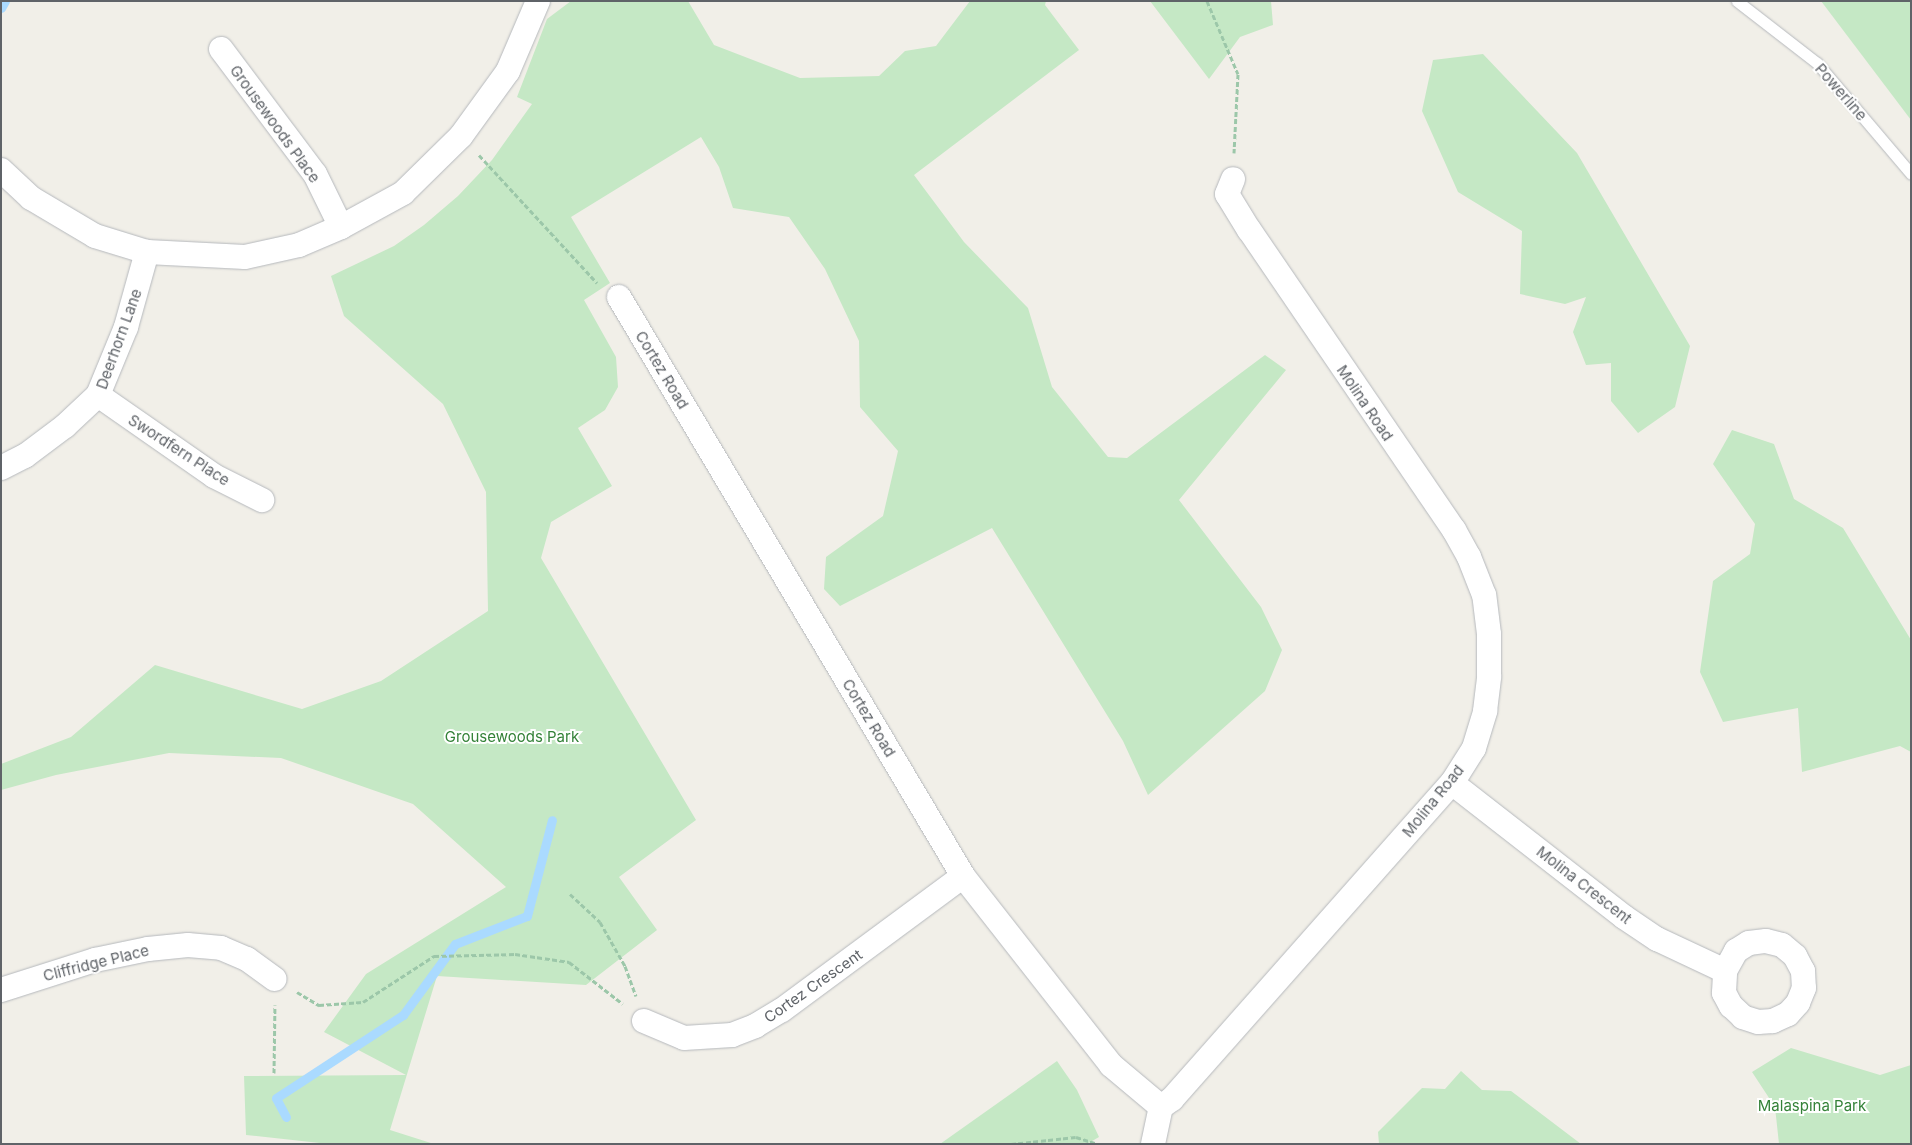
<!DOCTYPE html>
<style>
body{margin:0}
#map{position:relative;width:1912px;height:1145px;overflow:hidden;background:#f1efe8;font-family:Inter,sans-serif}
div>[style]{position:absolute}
.green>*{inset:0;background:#c5e8c5}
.stream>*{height:9px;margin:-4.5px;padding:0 4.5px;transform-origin:4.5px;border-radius:4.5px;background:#aadaff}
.path>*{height:3px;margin-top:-1.5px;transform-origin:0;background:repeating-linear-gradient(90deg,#9cc7a9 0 5px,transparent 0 7.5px)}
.roads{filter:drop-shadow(0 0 1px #b5b8bc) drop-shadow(0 0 1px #b5b8bc)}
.lane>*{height:11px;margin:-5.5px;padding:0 5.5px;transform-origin:5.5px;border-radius:5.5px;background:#fff}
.street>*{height:24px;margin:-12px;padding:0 12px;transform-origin:12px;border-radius:12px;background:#fff}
span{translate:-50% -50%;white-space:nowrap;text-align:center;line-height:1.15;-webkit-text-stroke:4px #fff;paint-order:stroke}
.street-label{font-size:15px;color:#5f6368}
.park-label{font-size:15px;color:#348238}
.frame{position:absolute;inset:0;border:2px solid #5f6368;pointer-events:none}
</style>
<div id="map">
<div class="green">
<i style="clip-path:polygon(571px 1px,688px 1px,714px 45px,800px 78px,879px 76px,905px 51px,936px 46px,970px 1px,1046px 1px,1045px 5px,1079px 50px,914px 175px,964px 242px,1028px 308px,1052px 387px,1108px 457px,1127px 458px,1265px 355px,1286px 370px,1179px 500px,1261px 607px,1282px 650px,1265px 691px,1148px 795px,1123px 741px,992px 528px,840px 606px,824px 589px,826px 557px,883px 516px,898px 451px,860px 407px,859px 341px,825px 269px,789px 217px,733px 208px,719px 167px,701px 137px,571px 217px,610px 283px,584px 300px,616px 357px,618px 387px,605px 410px,578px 428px,612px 486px,551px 522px,541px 558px,696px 820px,619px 877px,657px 930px,586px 985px,437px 976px,390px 1130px,434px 1144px,329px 1144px,246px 1135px,244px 1076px,406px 1075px,324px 1032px,366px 974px,506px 887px,413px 804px,281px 758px,169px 753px,56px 775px,1px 790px,1px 764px,71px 737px,155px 665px,302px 709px,381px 681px,488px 611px,486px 492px,443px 404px,344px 316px,331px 276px,394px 246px,424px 225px,458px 196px,492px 160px,532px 104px,517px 97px,547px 19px)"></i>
<i style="clip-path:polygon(1150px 1px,1271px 1px,1273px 25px,1240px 37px,1209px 79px)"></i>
<i style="clip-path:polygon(1821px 1px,1911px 1px,1911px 120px)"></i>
<i style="clip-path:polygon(1483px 54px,1577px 153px,1690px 346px,1675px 407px,1638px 433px,1611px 401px,1611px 363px,1586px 365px,1573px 332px,1586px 297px,1565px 304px,1520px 294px,1522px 231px,1458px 192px,1422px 111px,1433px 60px)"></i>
<i style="clip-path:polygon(1732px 430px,1774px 444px,1794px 499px,1843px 528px,1911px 640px,1911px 752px,1900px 746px,1802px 772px,1798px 708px,1723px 722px,1700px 672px,1713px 581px,1750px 554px,1755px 524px,1713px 464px)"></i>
<i style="clip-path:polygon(1791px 1048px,1880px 1075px,1911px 1065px,1911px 1144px,1779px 1144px,1775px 1107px,1752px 1072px)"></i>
<i style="clip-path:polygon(1057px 1061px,1077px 1090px,1099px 1137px,1087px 1144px,940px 1144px)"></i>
<i style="clip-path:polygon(1461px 1071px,1482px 1090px,1511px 1091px,1581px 1144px,1379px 1144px,1378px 1132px,1422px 1088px,1445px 1089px)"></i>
</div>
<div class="stream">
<i style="left:1px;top:8px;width:8px;rotate:-60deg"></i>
<i style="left:286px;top:1117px;width:21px;rotate:-118deg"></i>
<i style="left:276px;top:1098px;width:152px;rotate:-33.2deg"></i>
<i style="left:403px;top:1015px;width:88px;rotate:-53.8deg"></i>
<i style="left:455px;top:944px;width:77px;rotate:-21.3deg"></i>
<i style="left:527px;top:916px;width:99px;rotate:-75.4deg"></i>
</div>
<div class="path">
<i style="left:1207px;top:1px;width:79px;rotate:67deg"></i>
<i style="left:1238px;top:74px;width:79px;rotate:92.9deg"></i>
<i style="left:479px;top:155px;width:174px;rotate:47.3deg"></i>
<i style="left:570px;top:894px;width:41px;rotate:43deg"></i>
<i style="left:600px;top:922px;width:51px;rotate:60.4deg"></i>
<i style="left:625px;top:966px;width:32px;rotate:70deg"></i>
<i style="left:297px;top:992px;width:26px;rotate:31deg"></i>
<i style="left:319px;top:1005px;width:44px;rotate:-3.9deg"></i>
<i style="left:363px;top:1002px;width:85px;rotate:-32.9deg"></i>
<i style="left:434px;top:956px;width:81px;rotate:-1.4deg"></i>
<i style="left:515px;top:954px;width:55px;rotate:8.4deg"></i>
<i style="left:569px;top:962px;width:68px;rotate:37.9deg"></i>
<i style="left:274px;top:1073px;width:68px;rotate:-89.2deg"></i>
<i style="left:1011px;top:1144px;width:65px;rotate:-6.1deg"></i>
<i style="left:1076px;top:1137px;width:22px;rotate:18deg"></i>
</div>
<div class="roads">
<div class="lane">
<i style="left:1737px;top:1px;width:101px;rotate:37.8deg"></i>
<i style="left:1817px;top:63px;width:145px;rotate:49.7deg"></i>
</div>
<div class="street">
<i style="left:221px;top:49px;width:156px;rotate:53.1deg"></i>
<i style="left:315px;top:174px;width:59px;rotate:63.9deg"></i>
<i style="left:1px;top:170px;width:41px;rotate:43deg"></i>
<i style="left:31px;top:198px;width:74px;rotate:30.7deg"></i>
<i style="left:95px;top:236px;width:54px;rotate:17.1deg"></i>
<i style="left:147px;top:252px;width:98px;rotate:2.9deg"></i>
<i style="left:245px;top:257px;width:55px;rotate:-12.5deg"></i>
<i style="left:299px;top:245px;width:46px;rotate:-23.2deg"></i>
<i style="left:341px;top:227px;width:71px;rotate:-28.7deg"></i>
<i style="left:403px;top:193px;width:81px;rotate:-44.5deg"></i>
<i style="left:461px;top:136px;width:80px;rotate:-54.1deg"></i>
<i style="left:508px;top:71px;width:76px;rotate:-66.8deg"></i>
<i style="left:619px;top:297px;width:673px;rotate:59.28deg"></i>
<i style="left:963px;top:876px;width:240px;rotate:51.9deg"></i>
<i style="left:1111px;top:1065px;width:65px;rotate:40deg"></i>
<i style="left:98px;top:395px;width:141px;rotate:34.9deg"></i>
<i style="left:214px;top:476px;width:54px;rotate:26.6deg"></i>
<i style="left:1px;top:468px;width:27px;rotate:-27deg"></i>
<i style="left:25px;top:456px;width:50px;rotate:-36.9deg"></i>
<i style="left:65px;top:426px;width:45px;rotate:-43.2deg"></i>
<i style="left:98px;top:395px;width:74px;rotate:-67.6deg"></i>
<i style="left:126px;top:327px;width:78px;rotate:-74.4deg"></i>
<i style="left:1452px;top:783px;width:218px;rotate:37.9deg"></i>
<i style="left:1624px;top:917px;width:40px;rotate:34deg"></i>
<i style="left:1657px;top:939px;width:75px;rotate:25.2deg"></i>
<i style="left:1725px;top:971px;width:23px;rotate:-61deg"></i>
<i style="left:1736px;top:951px;width:15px;rotate:-32deg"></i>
<i style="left:1749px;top:943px;width:17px;rotate:-7deg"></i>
<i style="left:1766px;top:941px;width:16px;rotate:14deg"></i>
<i style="left:1782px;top:945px;width:17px;rotate:40deg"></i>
<i style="left:1795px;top:956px;width:17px;rotate:62deg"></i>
<i style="left:1803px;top:971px;width:17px;rotate:87deg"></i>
<i style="left:1804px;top:988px;width:16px;rotate:112deg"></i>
<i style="left:1798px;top:1003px;width:15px;rotate:132deg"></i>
<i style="left:1788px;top:1014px;width:17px;rotate:155deg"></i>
<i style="left:1773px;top:1021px;width:15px;rotate:176deg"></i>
<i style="left:1758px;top:1022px;width:16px;rotate:-162deg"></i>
<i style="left:1743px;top:1017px;width:16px;rotate:-137deg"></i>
<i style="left:1731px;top:1006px;width:15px;rotate:-118deg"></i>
<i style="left:1724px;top:993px;width:22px;rotate:-87deg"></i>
<i style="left:1px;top:990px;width:99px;rotate:-17.7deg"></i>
<i style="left:95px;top:960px;width:54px;rotate:-11.7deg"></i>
<i style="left:148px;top:949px;width:40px;rotate:-5.7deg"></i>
<i style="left:188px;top:945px;width:33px;rotate:5deg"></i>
<i style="left:221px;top:948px;width:28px;rotate:23deg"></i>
<i style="left:247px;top:959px;width:34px;rotate:36deg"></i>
<i style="left:644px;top:1021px;width:43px;rotate:23deg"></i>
<i style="left:684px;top:1038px;width:48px;rotate:-3.6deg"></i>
<i style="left:732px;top:1035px;width:25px;rotate:-21deg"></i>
<i style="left:755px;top:1026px;width:31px;rotate:-31deg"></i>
<i style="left:782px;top:1010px;width:225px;rotate:-36.5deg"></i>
<i style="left:1153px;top:1144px;width:38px;rotate:-78deg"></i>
<i style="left:1161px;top:1107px;width:14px;rotate:-36deg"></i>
<i style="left:1172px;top:1099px;width:422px;rotate:-48.5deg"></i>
<i style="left:1452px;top:783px;width:41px;rotate:-57.8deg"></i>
<i style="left:1474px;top:748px;width:39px;rotate:-73deg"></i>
<i style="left:1485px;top:711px;width:35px;rotate:-83deg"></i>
<i style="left:1489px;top:676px;width:42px;rotate:-90deg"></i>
<i style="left:1489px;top:634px;width:39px;rotate:-97deg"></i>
<i style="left:1484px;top:595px;width:41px;rotate:-111.5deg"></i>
<i style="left:1469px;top:557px;width:31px;rotate:-119deg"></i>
<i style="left:1454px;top:530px;width:363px;rotate:-124.3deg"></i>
<i style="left:1249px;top:230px;width:42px;rotate:-121.4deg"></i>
<i style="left:1227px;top:194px;width:16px;rotate:-68deg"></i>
</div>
</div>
<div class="street-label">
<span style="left:1841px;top:92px;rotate:49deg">Powerline</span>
<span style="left:275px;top:124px;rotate:54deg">Grousewoods Place</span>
<span style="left:119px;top:339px;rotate:-70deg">Deerhorn Lane</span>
<span style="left:662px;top:370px;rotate:59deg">Cortez Road</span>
<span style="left:1365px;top:403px;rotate:56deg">Molina Road</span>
<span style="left:179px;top:450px;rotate:33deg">Swordfern Place</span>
<span style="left:869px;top:718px;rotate:59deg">Cortez Road</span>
<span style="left:1433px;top:801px;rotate:-51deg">Molina Road</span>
<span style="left:1584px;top:885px;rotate:38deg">Molina Crescent</span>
<span style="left:96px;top:963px;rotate:-14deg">Cliffridge Place</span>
<span style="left:813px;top:986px;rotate:-35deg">Cortez Crescent</span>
</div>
<div class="park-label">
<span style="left:512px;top:737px">Grousewoods Park</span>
<span style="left:1812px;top:1106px">Malaspina Park</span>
</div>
<div class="frame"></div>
</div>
